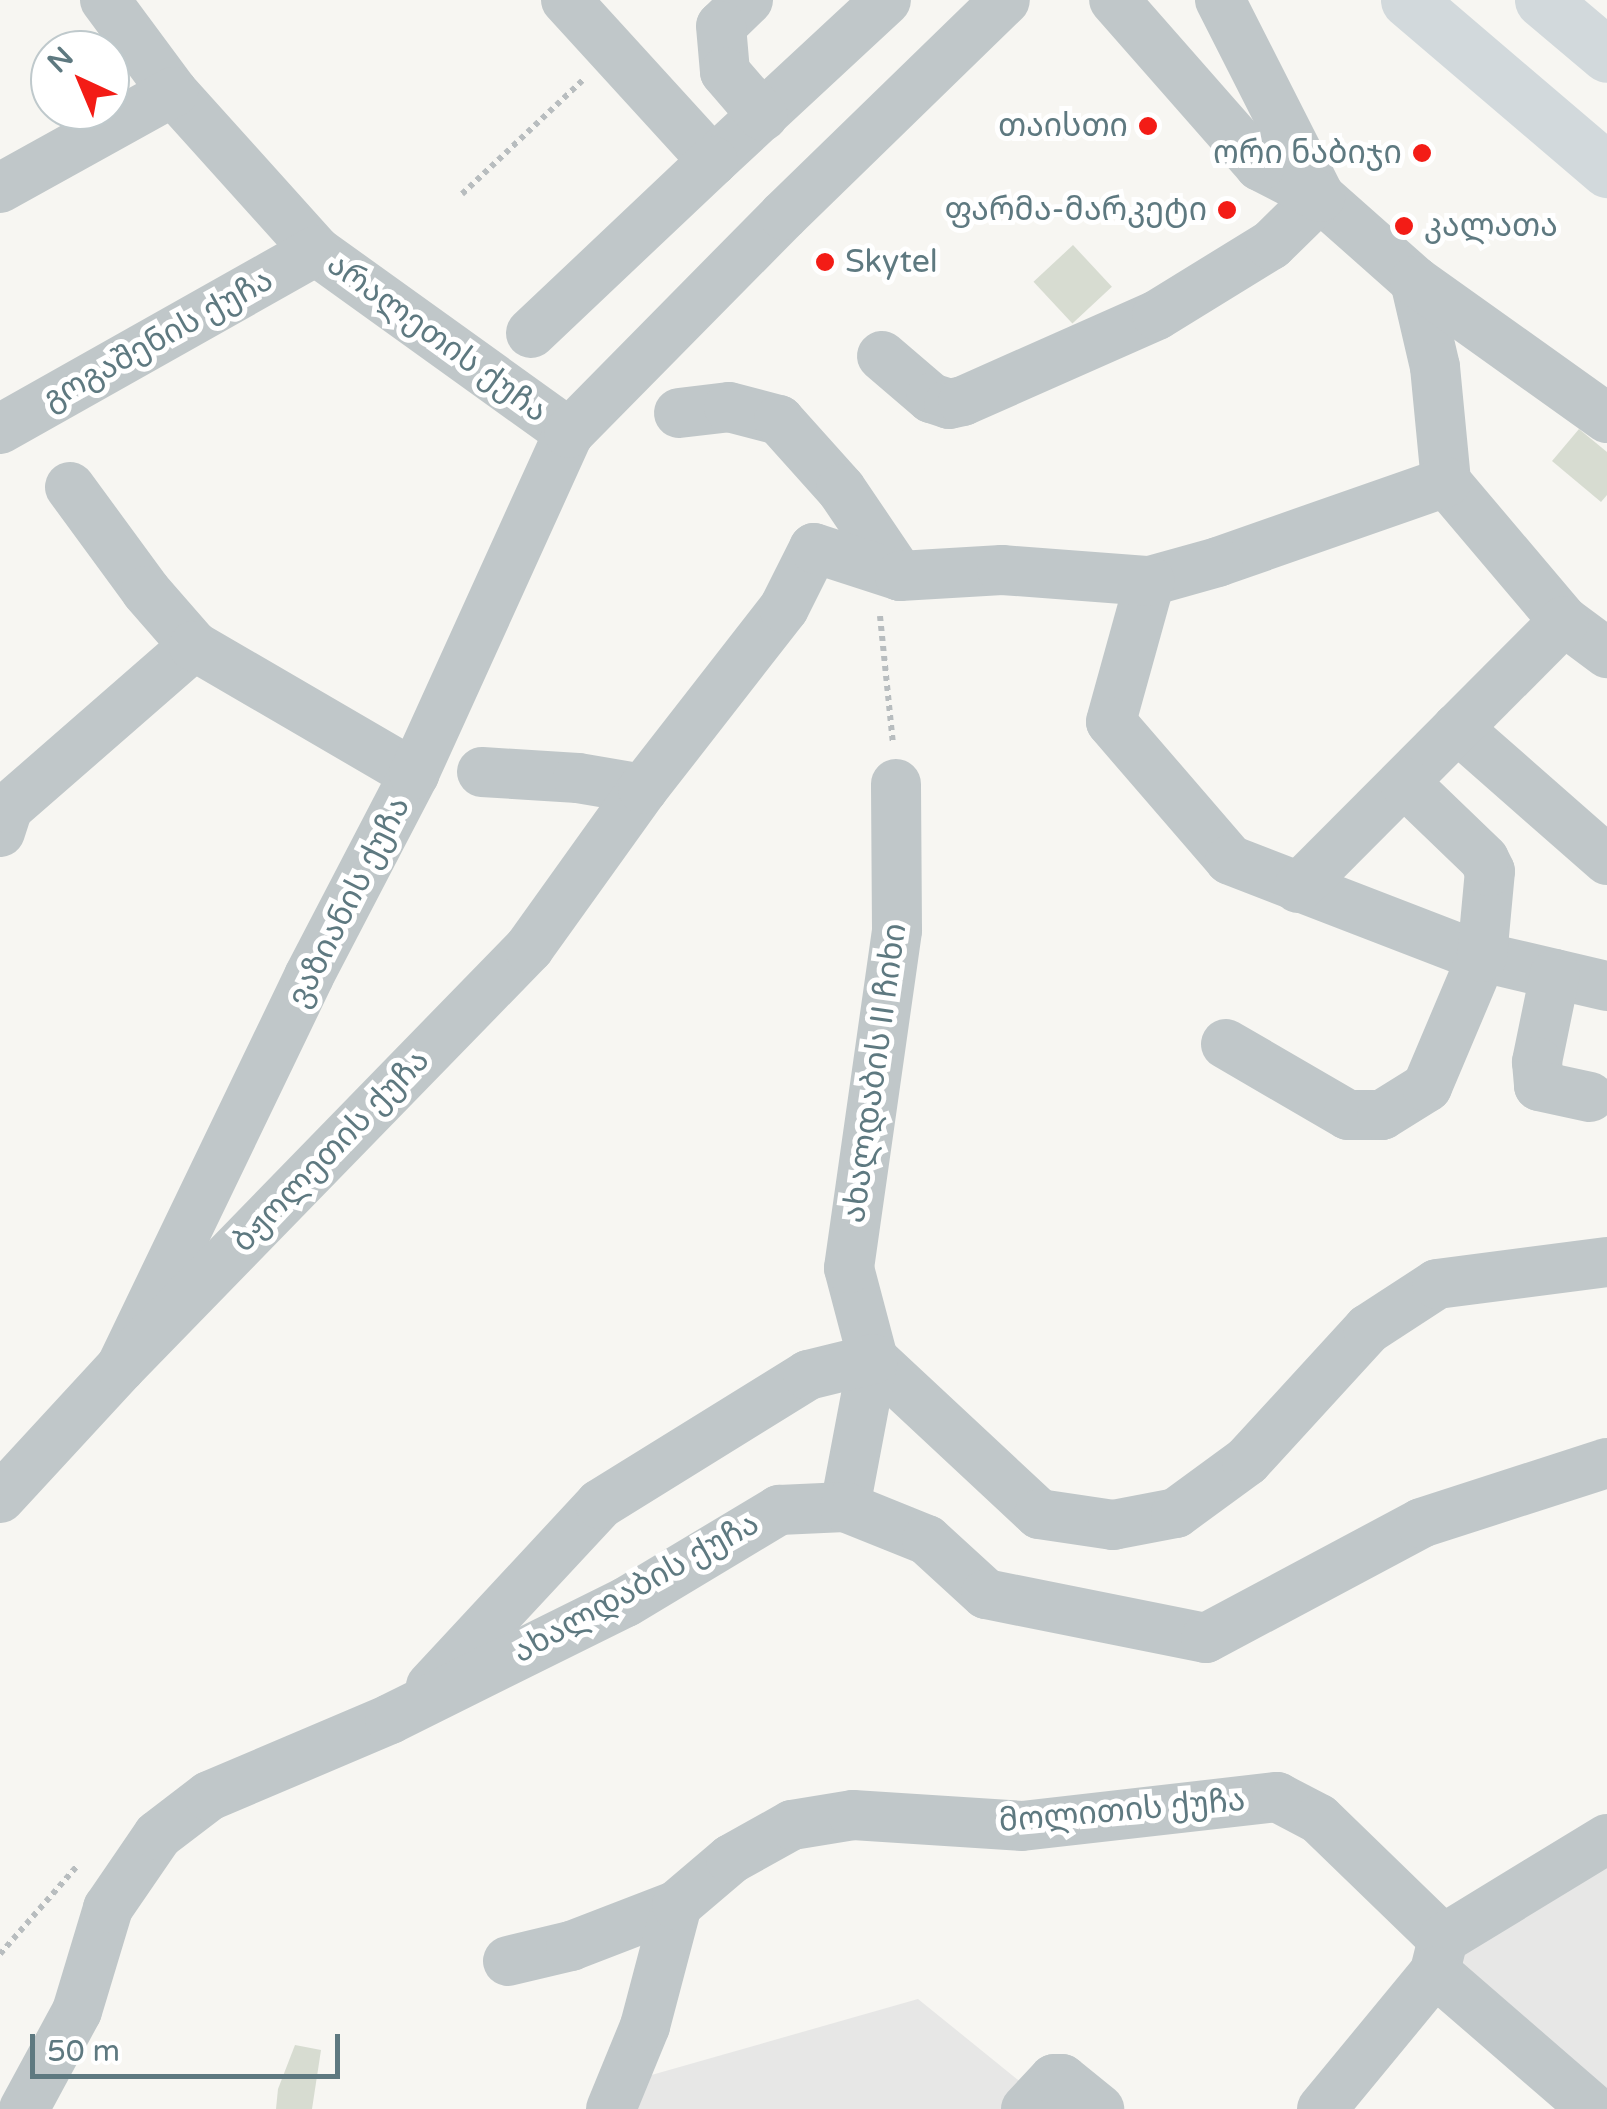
<!DOCTYPE html>
<meta charset="utf-8">
<style>
body{margin:0}
#map{position:relative;width:1607px;height:2109px;overflow:hidden;background:#f7f6f2;font-family:"Varela Round","Noto Sans Georgian",sans-serif}
div>[style]{position:absolute}
.built>*{inset:0;background:#e7e7e6}
.green>*{inset:0;background:#d7dcd1;transform-origin:0 0}
.path>*{height:6px;margin-top:-3px;transform-origin:0;background:repeating-linear-gradient(90deg,#b8bdbf 0 5px,transparent 0 10px)}
.minor>*{height:50px;margin:-25px;padding:0 25px;transform-origin:25px;border-radius:25px;background:#c0c7c9}
.major>*{height:55px;margin:-27.5px;padding:0 27.5px;transform-origin:27.5px;border-radius:27.5px;background:#d2d9dc}
.dots>*{width:28px;height:28px;translate:-50% -50%;box-sizing:border-box;border:5px solid #fff;border-radius:50%}
span{translate:-50% -50%;white-space:nowrap;text-align:center;line-height:1.15;-webkit-text-stroke:10px #fff;paint-order:stroke}
.poi-label{font-size:32px;color:#5e7980}
.right{translate:-100% -50%;text-align:right}
.left{translate:0 -50%;text-align:left}
.street-label{font-size:32px;color:#5e7980}
.north{position:absolute;left:30px;top:30px;width:100px;height:100px;box-sizing:border-box;background:#fff;border:2px solid #bfc9cc;border-radius:50%;rotate:316deg;font-size:28px;font-weight:700;line-height:40px;text-align:center;color:#5e7980}
.north::after{content:'';display:block;margin:auto;width:35px;height:45px;background:#f31c16;clip-path:polygon(50% 0,100% 100%,50% 72%,0 100%)}
.scale{position:absolute;left:30px;top:2034px;width:310px;height:45px;box-sizing:border-box;border:5px solid #5e7980;border-top:0;padding-left:12px;font-size:30px;line-height:35px;white-space:nowrap;color:#5e7980;-webkit-text-stroke:8px #fff;paint-order:stroke}
</style>
<div id="map">
<div class="built">
<i style="clip-path:polygon(1607px 1848px,1607px 2095px,1447px 1957px)"></i>
<i style="clip-path:polygon(918px 1999px,1054px 2109px,633px 2109px,648px 2076px)"></i>
</div>
<div class="green">
<i style="left:1073px;top:245px;width:57px;height:54px;rotate:47deg"></i>
<i style="clip-path:polygon(1579px 429px,1607px 452px,1607px 495px,1601px 502px,1552px 461px)"></i>
<i style="clip-path:polygon(295px 2045px,321px 2050px,312px 2109px,276px 2109px,278px 2089px)"></i>
</div>
<div class="path">
<i style="left:462px;top:194px;width:166px;rotate:-43.3deg"></i>
<i style="left:880px;top:616px;width:128px;rotate:84.2deg"></i>
<i style="left:0;top:1954px;width:117px;rotate:-48.8deg"></i>
</div>
<div class="minor">
<i style="left:105px;top:0;width:114px;rotate:53.5deg"></i>
<i style="left:173px;top:92px;width:214px;rotate:48deg"></i>
<i style="left:316px;top:251px;width:312px;rotate:35.7deg"></i>
<i style="left:566px;top:0;width:218px;rotate:47.6deg"></i>
<i style="left:713px;top:161px;width:236px;rotate:-42.9deg"></i>
<i style="left:748px;top:0;width:37px;rotate:136deg"></i>
<i style="left:721px;top:26px;width:46px;rotate:85deg"></i>
<i style="left:725px;top:72px;width:58px;rotate:49.2deg"></i>
<i style="left:1220px;top:0;width:221px;rotate:63.1deg"></i>
<i style="left:1320px;top:197px;width:127px;rotate:41.5deg"></i>
<i style="left:1415px;top:281px;width:88px;rotate:76.9deg"></i>
<i style="left:1435px;top:367px;width:116px;rotate:84.5deg"></i>
<i style="left:1446px;top:482px;width:182px;rotate:49.7deg"></i>
<i style="left:1564px;top:621px;width:54px;rotate:36.7deg"></i>
<i style="left:0;top:188px;width:198px;rotate:-29deg"></i>
<i style="left:1415px;top:281px;width:236px;rotate:35.5deg"></i>
<i style="left:531px;top:333px;width:250px;rotate:-43.4deg"></i>
<i style="left:882px;top:356px;width:65px;rotate:40.6deg"></i>
<i style="left:931px;top:398px;width:19px;rotate:18deg"></i>
<i style="left:949px;top:404px;width:14px;rotate:-12deg"></i>
<i style="left:963px;top:401px;width:212px;rotate:-23.9deg"></i>
<i style="left:1157px;top:315px;width:134px;rotate:-31.6deg"></i>
<i style="left:1271px;top:245px;width:69px;rotate:-44.4deg"></i>
<i style="left:1320px;top:197px;width:68px;rotate:-152.7deg"></i>
<i style="left:1260px;top:166px;width:221px;rotate:-131.3deg"></i>
<i style="left:679px;top:413px;width:50px;rotate:-6.8deg"></i>
<i style="left:729px;top:407px;width:52px;rotate:14.6deg"></i>
<i style="left:779px;top:420px;width:93px;rotate:48.1deg"></i>
<i style="left:841px;top:489px;width:105px;rotate:55.9deg"></i>
<i style="left:0;top:429px;width:363px;rotate:-29.4deg"></i>
<i style="left:1446px;top:482px;width:242px;rotate:160.7deg"></i>
<i style="left:1218px;top:562px;width:71px;rotate:164.4deg"></i>
<i style="left:1150px;top:581px;width:146px;rotate:105.5deg"></i>
<i style="left:1111px;top:722px;width:182px;rotate:49.2deg"></i>
<i style="left:1230px;top:860px;width:270px;rotate:21.1deg"></i>
<i style="left:1482px;top:957px;width:128px;rotate:13.1deg"></i>
<i style="left:70px;top:487px;width:129px;rotate:53.8deg"></i>
<i style="left:146px;top:591px;width:73px;rotate:48.9deg"></i>
<i style="left:1457px;top:728px;width:200px;rotate:41.3deg"></i>
<i style="left:482px;top:772px;width:96px;rotate:3.6deg"></i>
<i style="left:578px;top:778px;width:66px;rotate:9.6deg"></i>
<i style="left:0;top:832px;width:25px;rotate:-72deg"></i>
<i style="left:8px;top:808px;width:247px;rotate:-41.1deg"></i>
<i style="left:194px;top:646px;width:255px;rotate:30.2deg"></i>
<i style="left:1298px;top:888px;width:377px;rotate:-45.1deg"></i>
<i style="left:1555px;top:974px;width:90px;rotate:101.6deg"></i>
<i style="left:1537px;top:1062px;width:24px;rotate:85deg"></i>
<i style="left:1539px;top:1086px;width:52px;rotate:12.2deg"></i>
<i style="left:1226px;top:1044px;width:141px;rotate:30.2deg"></i>
<i style="left:1348px;top:1115px;width:34px"></i>
<i style="left:1382px;top:1115px;width:53px;rotate:-31.9deg"></i>
<i style="left:1427px;top:1087px;width:141px;rotate:-67.1deg"></i>
<i style="left:1482px;top:957px;width:86px;rotate:-84.7deg"></i>
<i style="left:1490px;top:871px;width:13px;rotate:-117deg"></i>
<i style="left:1484px;top:859px;width:110px;rotate:-136.1deg"></i>
<i style="left:873px;top:1359px;width:227px;rotate:43deg"></i>
<i style="left:1039px;top:1514px;width:75px;rotate:8.5deg"></i>
<i style="left:1113px;top:1525px;width:64px;rotate:-10.8deg"></i>
<i style="left:1176px;top:1513px;width:88px;rotate:-36.2deg"></i>
<i style="left:1247px;top:1461px;width:179px;rotate:-47.5deg"></i>
<i style="left:1368px;top:1329px;width:82px;rotate:-33.1deg"></i>
<i style="left:1437px;top:1284px;width:171px;rotate:-7.4deg"></i>
<i style="left:121px;top:1367px;width:434px;rotate:-64.3deg"></i>
<i style="left:309px;top:976px;width:228px;rotate:-62.5deg"></i>
<i style="left:414px;top:774px;width:375px;rotate:-65.6deg"></i>
<i style="left:569px;top:433px;width:306px;rotate:-45.4deg"></i>
<i style="left:784px;top:215px;width:308px;rotate:-44.2deg"></i>
<i style="left:0;top:1498px;width:178px;rotate:-47.3deg"></i>
<i style="left:121px;top:1367px;width:585px;rotate:-45.76deg"></i>
<i style="left:529px;top:948px;width:196px;rotate:-54.4deg"></i>
<i style="left:643px;top:789px;width:229px;rotate:-52.1deg"></i>
<i style="left:784px;top:608px;width:67px;rotate:-63.4deg"></i>
<i style="left:814px;top:548px;width:90px;rotate:18deg"></i>
<i style="left:900px;top:576px;width:102px;rotate:-3.4deg"></i>
<i style="left:1002px;top:570px;width:148px;rotate:4.3deg"></i>
<i style="left:845px;top:1507px;width:151px;rotate:-79.3deg"></i>
<i style="left:873px;top:1359px;width:94px;rotate:-104.8deg"></i>
<i style="left:849px;top:1268px;width:341px;rotate:-81.9deg"></i>
<i style="left:897px;top:930px;width:146px;rotate:-90.4deg"></i>
<i style="left:431px;top:1686px;width:248px;rotate:-47.1deg"></i>
<i style="left:600px;top:1504px;width:245px;rotate:-31.8deg"></i>
<i style="left:808px;top:1375px;width:67px;rotate:-13.8deg"></i>
<i style="left:1443px;top:1939px;width:34px;rotate:104deg"></i>
<i style="left:1435px;top:1972px;width:209px;rotate:40.9deg"></i>
<i style="left:508px;top:1961px;width:65px;rotate:-13.4deg"></i>
<i style="left:571px;top:1946px;width:114px;rotate:-21.1deg"></i>
<i style="left:24px;top:2109px;width:111px;rotate:-61.6deg"></i>
<i style="left:77px;top:2011px;width:108px;rotate:-73.2deg"></i>
<i style="left:108px;top:1908px;width:88px;rotate:-55.6deg"></i>
<i style="left:158px;top:1835px;width:64px;rotate:-37.4deg"></i>
<i style="left:209px;top:1796px;width:197px;rotate:-23deg"></i>
<i style="left:390px;top:1719px;width:263px;rotate:-26.4deg"></i>
<i style="left:626px;top:1602px;width:179px;rotate:-31deg"></i>
<i style="left:779px;top:1510px;width:66px;rotate:-2.6deg"></i>
<i style="left:845px;top:1507px;width:88px;rotate:21.9deg"></i>
<i style="left:927px;top:1540px;width:80px;rotate:42.5deg"></i>
<i style="left:986px;top:1594px;width:224px;rotate:11.3deg"></i>
<i style="left:1206px;top:1638px;width:244px;rotate:-28.1deg"></i>
<i style="left:1421px;top:1523px;width:195px;rotate:-17.9deg"></i>
<i style="left:611px;top:2109px;width:90px;rotate:-67.7deg"></i>
<i style="left:645px;top:2026px;width:125px;rotate:-75.2deg"></i>
<i style="left:677px;top:1905px;width:71px;rotate:-40.4deg"></i>
<i style="left:731px;top:1859px;width:70px;rotate:-29.1deg"></i>
<i style="left:792px;top:1825px;width:62px;rotate:-9.3deg"></i>
<i style="left:853px;top:1815px;width:169px;rotate:3.7deg"></i>
<i style="left:1022px;top:1826px;width:257px;rotate:-6.5deg"></i>
<i style="left:1277px;top:1797px;width:47px;rotate:27.6deg"></i>
<i style="left:1319px;top:1819px;width:173px;rotate:44.1deg"></i>
<i style="left:1443px;top:1939px;width:192px;rotate:-31.4deg"></i>
<i style="left:1026px;top:2109px;width:41px;rotate:-47deg"></i>
<i style="left:1054px;top:2079px;width:8px"></i>
<i style="left:1062px;top:2079px;width:48px;rotate:39deg"></i>
<i style="left:1322px;top:2109px;width:178px;rotate:-50.5deg"></i>
</div>
<div class="major">
<i style="left:1408px;top:0;width:262px;rotate:40.5deg"></i>
<i style="left:1542px;top:0;width:85px;rotate:40.2deg"></i>
</div>
<div class="dots">
<i style="left:1148px;top:126px;background:#f31c16"></i>
<i style="left:1422px;top:153px;background:#f31c16"></i>
<i style="left:1227px;top:210px;background:#f31c16"></i>
<i style="left:1404px;top:226px;background:#f31c16"></i>
<i style="left:825px;top:262px;background:#f31c16"></i>
</div>
<div class="poi-label">
<span class="right" style="left:1128px;top:126px">თაისთი</span>
<span class="right" style="left:1402px;top:153px">ორი ნაბიჯი</span>
<span class="right" style="left:1207px;top:210px">ფარმა-მარკეტი</span>
<span class="left" style="left:1424px;top:226px">კალათა</span>
<span class="left" style="left:845px;top:262px">Skytel</span>
</div>
<div class="street-label">
<span style="left:437px;top:338px;rotate:36deg">არალეთის ქუჩა</span>
<span style="left:158px;top:340px;rotate:-29deg">გოგაშენის ქუჩა</span>
<span style="left:349px;top:902px;rotate:-63deg">ვაზიანის ქუჩა</span>
<span style="left:875px;top:1073px;rotate:-82deg">ახალდაბის II ჩიხი</span>
<span style="left:331px;top:1151px;rotate:-46deg">ბჟოლეთის ქუჩა</span>
<span style="left:636px;top:1588px;rotate:-29deg">ახალდაბის ქუჩა</span>
<span style="left:1122px;top:1811px;rotate:-5deg">მოლითის ქუჩა</span>
</div>
<div class="north">N</div>
<div class="scale">50 m</div>
</div>
